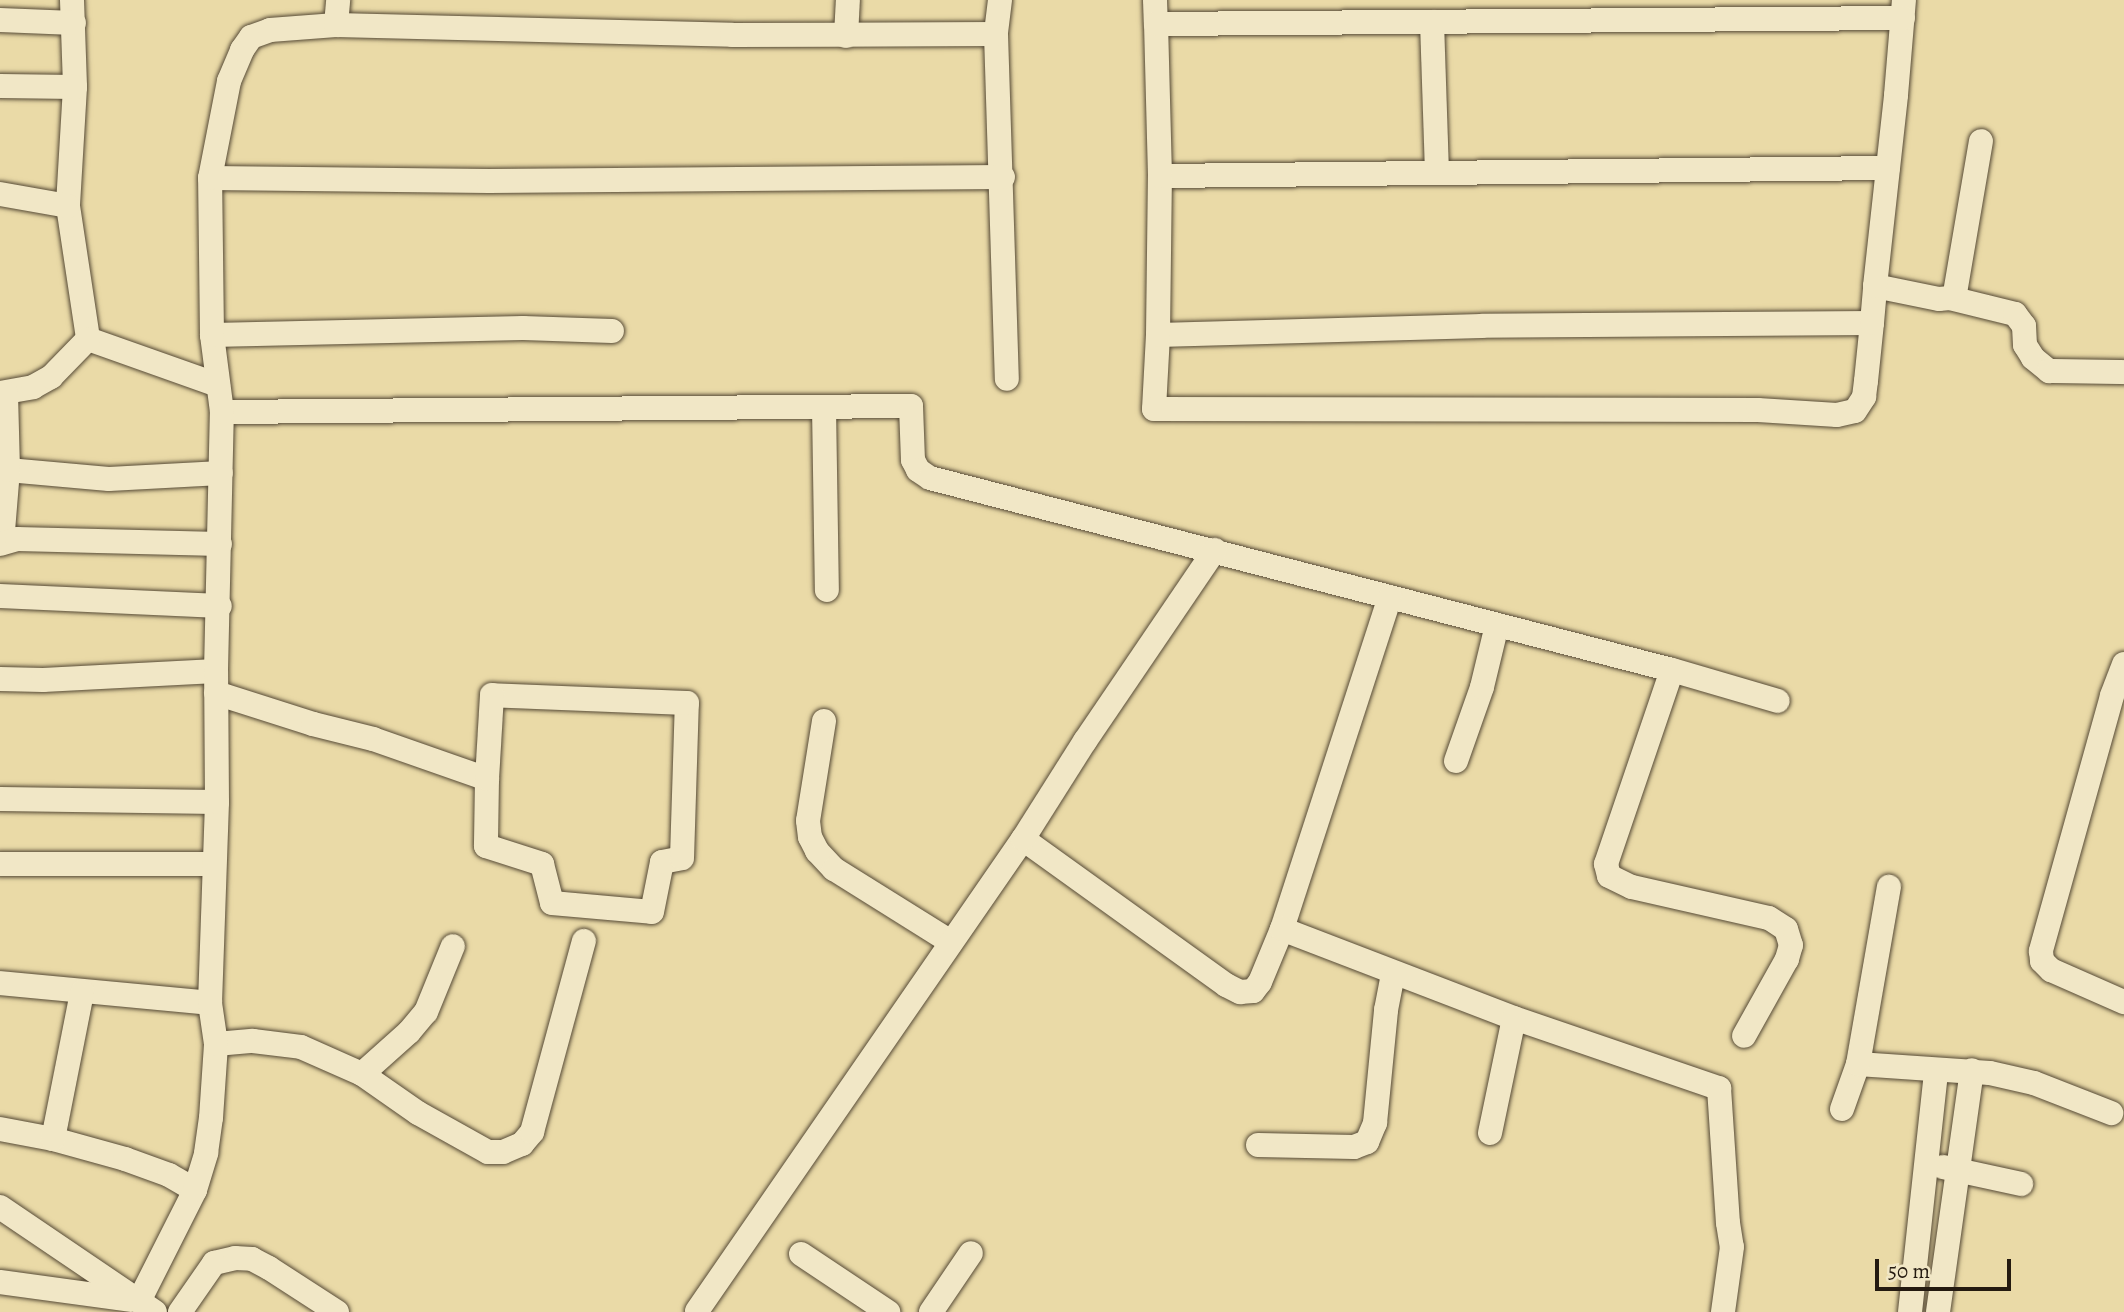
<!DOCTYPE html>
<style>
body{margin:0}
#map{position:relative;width:2124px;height:1312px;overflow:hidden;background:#eadaa7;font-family:Alegreya,serif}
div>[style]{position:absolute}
.roads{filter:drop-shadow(0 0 2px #564a36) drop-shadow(0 0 2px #564a36)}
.minor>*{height:24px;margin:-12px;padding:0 12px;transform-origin:12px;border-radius:12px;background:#f1e7c6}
span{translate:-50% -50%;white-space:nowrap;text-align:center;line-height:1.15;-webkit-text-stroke:5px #f1e7c6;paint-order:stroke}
.scale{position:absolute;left:1875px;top:1259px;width:136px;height:32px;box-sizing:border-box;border:4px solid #241a10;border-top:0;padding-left:9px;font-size:21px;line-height:24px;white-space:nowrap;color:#241a10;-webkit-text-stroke:5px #f1e7c6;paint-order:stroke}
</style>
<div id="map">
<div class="roads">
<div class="minor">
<i style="left:72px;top:0;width:87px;rotate:88deg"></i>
<i style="left:75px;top:87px;width:119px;rotate:93.4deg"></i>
<i style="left:68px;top:206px;width:134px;rotate:81.4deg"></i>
<i style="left:88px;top:339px;width:138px;rotate:19.5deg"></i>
<i style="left:1000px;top:0;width:34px;rotate:97deg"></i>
<i style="left:996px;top:34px;width:345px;rotate:88.2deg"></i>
<i style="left:1155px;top:0;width:24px;rotate:88deg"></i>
<i style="left:0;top:20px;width:74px;rotate:2.3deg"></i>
<i style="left:1432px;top:22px;width:151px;rotate:88.1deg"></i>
<i style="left:336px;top:25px;width:25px;rotate:-85deg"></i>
<i style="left:846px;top:36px;width:36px;rotate:-87deg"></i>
<i style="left:0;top:86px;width:75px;rotate:0.8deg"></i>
<i style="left:1160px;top:176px;width:728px;rotate:-0.63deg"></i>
<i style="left:210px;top:178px;width:279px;rotate:0.6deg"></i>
<i style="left:489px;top:181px;width:514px;rotate:-0.45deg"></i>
<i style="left:0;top:194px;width:69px;rotate:10deg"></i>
<i style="left:1875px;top:286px;width:65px;rotate:11.5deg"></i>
<i style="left:1939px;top:299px;width:11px;rotate:-5deg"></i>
<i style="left:1950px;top:298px;width:7px;rotate:-45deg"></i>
<i style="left:1955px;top:293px;width:154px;rotate:-80.3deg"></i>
<i style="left:1950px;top:298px;width:67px;rotate:13.8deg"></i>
<i style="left:2015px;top:314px;width:15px;rotate:53deg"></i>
<i style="left:2024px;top:326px;width:19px;rotate:87deg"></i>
<i style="left:2025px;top:345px;width:15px;rotate:58deg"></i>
<i style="left:2033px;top:358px;width:21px;rotate:39deg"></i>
<i style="left:2049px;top:371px;width:75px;rotate:0.8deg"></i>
<i style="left:1872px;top:323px;width:390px;rotate:179.6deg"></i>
<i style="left:1482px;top:326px;width:324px;rotate:178.4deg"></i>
<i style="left:1158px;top:335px;width:74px;rotate:93.1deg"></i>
<i style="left:1154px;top:409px;width:604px;rotate:0.09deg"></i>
<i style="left:1758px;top:410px;width:79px;rotate:3.6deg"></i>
<i style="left:1837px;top:415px;width:18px;rotate:-13deg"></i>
<i style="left:1855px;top:411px;width:17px;rotate:-57deg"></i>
<i style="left:1864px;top:397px;width:16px;rotate:-83deg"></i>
<i style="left:1866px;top:381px;width:58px;rotate:-84.1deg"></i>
<i style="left:1872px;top:323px;width:37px;rotate:-85deg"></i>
<i style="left:1875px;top:286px;width:192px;rotate:-83.7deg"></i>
<i style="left:1896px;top:95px;width:95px;rotate:-85.2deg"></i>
<i style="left:212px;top:335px;width:311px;rotate:-1.3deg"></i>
<i style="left:523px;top:328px;width:89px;rotate:1.9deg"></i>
<i style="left:1158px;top:335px;width:159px;rotate:-89.3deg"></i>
<i style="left:1160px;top:176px;width:152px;rotate:-91.5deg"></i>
<i style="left:1156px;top:24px;width:747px;rotate:-0.46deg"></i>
<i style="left:0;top:393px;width:34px;rotate:-10deg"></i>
<i style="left:33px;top:387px;width:21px;rotate:-29deg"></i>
<i style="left:51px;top:377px;width:53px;rotate:-45.8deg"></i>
<i style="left:824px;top:407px;width:183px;rotate:89.1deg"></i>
<i style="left:222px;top:412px;width:689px;rotate:-0.5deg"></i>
<i style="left:911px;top:406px;width:54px;rotate:87.9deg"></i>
<i style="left:913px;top:460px;width:11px;rotate:63deg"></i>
<i style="left:918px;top:470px;width:14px;rotate:34deg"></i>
<i style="left:930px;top:478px;width:766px;rotate:14.51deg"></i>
<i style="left:1672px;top:670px;width:110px;rotate:16.3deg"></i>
<i style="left:8px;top:470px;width:101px;rotate:5.1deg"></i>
<i style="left:109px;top:479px;width:112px;rotate:-3.1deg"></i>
<i style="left:2px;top:543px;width:73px;rotate:-85.3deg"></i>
<i style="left:8px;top:470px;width:77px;rotate:-91.5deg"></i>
<i style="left:0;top:544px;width:18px;rotate:-16deg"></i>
<i style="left:17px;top:539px;width:203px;rotate:1.4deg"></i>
<i style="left:0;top:596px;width:220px;rotate:2.6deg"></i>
<i style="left:2124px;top:664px;width:34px;rotate:111deg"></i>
<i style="left:2112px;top:696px;width:265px;rotate:105.6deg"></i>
<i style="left:2041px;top:951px;width:10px;rotate:84deg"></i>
<i style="left:2042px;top:961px;width:13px;rotate:45deg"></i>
<i style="left:2051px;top:970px;width:80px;rotate:23.7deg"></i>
<i style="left:1672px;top:670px;width:205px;rotate:108.8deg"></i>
<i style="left:1606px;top:864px;width:12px;rotate:76deg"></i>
<i style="left:1609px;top:876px;width:25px;rotate:26deg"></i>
<i style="left:1632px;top:887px;width:140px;rotate:12.8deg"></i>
<i style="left:1769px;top:918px;width:20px;rotate:33deg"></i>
<i style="left:1786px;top:929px;width:17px;rotate:73deg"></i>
<i style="left:1791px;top:945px;width:15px;rotate:106deg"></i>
<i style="left:1787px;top:959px;width:88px;rotate:119.2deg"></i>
<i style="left:0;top:679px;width:43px;rotate:1.3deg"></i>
<i style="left:43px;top:680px;width:173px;rotate:-3deg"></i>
<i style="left:216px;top:693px;width:102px;rotate:17.7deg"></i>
<i style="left:313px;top:724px;width:62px;rotate:14deg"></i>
<i style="left:373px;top:739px;width:121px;rotate:19.3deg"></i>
<i style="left:487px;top:779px;width:67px;rotate:90.9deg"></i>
<i style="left:486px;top:846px;width:59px;rotate:17.8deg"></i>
<i style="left:542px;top:864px;width:40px;rotate:75.6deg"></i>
<i style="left:552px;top:903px;width:100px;rotate:5.1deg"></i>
<i style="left:652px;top:912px;width:51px;rotate:-78.7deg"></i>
<i style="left:662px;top:862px;width:20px;rotate:-11deg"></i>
<i style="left:682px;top:858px;width:155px;rotate:-88.2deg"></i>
<i style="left:687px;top:703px;width:195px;rotate:-177.7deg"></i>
<i style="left:492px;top:695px;width:84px;rotate:93.4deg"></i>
<i style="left:824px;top:721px;width:101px;rotate:99.1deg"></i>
<i style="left:808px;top:821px;width:16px;rotate:83deg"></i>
<i style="left:810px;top:837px;width:16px;rotate:63deg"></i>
<i style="left:817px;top:851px;width:25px;rotate:47deg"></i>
<i style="left:834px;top:869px;width:138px;rotate:32deg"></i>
<i style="left:1456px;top:761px;width:78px;rotate:-70.6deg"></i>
<i style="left:1482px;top:687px;width:64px;rotate:-76.4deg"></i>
<i style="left:0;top:799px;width:217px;rotate:0.8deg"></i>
<i style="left:1023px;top:839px;width:250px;rotate:35.7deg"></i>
<i style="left:1226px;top:985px;width:16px;rotate:27deg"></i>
<i style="left:1240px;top:992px;width:13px;rotate:-4deg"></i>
<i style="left:1253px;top:991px;width:11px;rotate:-52deg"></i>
<i style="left:1260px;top:982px;width:57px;rotate:-67.5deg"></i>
<i style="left:1282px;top:929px;width:349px;rotate:-72deg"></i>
<i style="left:0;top:864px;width:214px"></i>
<i style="left:1282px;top:929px;width:248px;rotate:21deg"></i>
<i style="left:1514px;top:1018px;width:217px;rotate:18.9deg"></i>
<i style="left:1719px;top:1088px;width:135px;rotate:86.2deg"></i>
<i style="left:1728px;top:1223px;width:24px;rotate:81deg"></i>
<i style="left:1732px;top:1247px;width:66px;rotate:97.9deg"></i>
<i style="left:0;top:983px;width:211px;rotate:5.4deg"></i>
<i style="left:216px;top:1044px;width:37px;rotate:-5deg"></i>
<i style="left:253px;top:1041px;width:48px;rotate:7.1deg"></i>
<i style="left:301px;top:1047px;width:67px;rotate:23.9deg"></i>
<i style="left:362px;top:1074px;width:68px;rotate:34.9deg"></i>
<i style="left:418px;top:1113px;width:80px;rotate:29.1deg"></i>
<i style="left:488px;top:1152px;width:15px"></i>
<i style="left:503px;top:1152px;width:21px;rotate:-23deg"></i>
<i style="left:522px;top:1144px;width:16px;rotate:-50deg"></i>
<i style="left:532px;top:1132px;width:198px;rotate:-74.8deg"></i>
<i style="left:1858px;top:1064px;width:132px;rotate:3.9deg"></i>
<i style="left:1990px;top:1073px;width:45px;rotate:12.8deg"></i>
<i style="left:2034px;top:1083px;width:83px;rotate:21.3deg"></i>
<i style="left:362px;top:1074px;width:63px;rotate:-41.8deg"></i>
<i style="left:409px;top:1032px;width:26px;rotate:-50deg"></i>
<i style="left:426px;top:1012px;width:71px;rotate:-67.8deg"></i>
<i style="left:1842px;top:1109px;width:48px;rotate:-70.4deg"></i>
<i style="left:1858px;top:1064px;width:180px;rotate:-80.1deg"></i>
<i style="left:0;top:1129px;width:54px;rotate:10.7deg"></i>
<i style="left:53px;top:1139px;width:75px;rotate:15.5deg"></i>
<i style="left:125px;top:1159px;width:47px;rotate:20deg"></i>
<i style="left:169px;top:1175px;width:30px;rotate:30deg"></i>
<i style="left:1490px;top:1133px;width:117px;rotate:-78.2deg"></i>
<i style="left:53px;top:1139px;width:150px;rotate:-78.8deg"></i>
<i style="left:1258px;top:1145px;width:96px;rotate:1.2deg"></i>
<i style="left:1354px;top:1147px;width:14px;rotate:-21deg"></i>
<i style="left:1367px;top:1142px;width:21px;rotate:-67deg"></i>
<i style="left:1375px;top:1123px;width:114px;rotate:-84.4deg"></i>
<i style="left:1386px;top:1010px;width:38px;rotate:-79deg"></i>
<i style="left:1943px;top:1167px;width:80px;rotate:12.3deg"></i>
<i style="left:0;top:1207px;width:187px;rotate:34.1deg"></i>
<i style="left:801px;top:1254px;width:105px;rotate:33.7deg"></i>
<i style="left:0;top:1282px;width:132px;rotate:7.8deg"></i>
<i style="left:139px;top:1301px;width:124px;rotate:-63.2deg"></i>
<i style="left:195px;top:1190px;width:39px;rotate:-73deg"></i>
<i style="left:206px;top:1153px;width:35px;rotate:-82deg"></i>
<i style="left:211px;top:1118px;width:74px;rotate:-86.1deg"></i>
<i style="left:216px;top:1044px;width:41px;rotate:-98.3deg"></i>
<i style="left:210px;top:1003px;width:201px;rotate:-88deg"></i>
<i style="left:217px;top:802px;width:131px;rotate:-90.4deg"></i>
<i style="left:216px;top:671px;width:259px;rotate:-88.7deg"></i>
<i style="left:222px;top:412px;width:78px;rotate:-97.4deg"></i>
<i style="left:212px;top:335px;width:157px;rotate:-90.7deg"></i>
<i style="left:210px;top:178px;width:99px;rotate:-78.9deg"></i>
<i style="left:229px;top:81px;width:34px;rotate:-67deg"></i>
<i style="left:242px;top:50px;width:16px;rotate:-55deg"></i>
<i style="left:251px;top:37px;width:20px;rotate:-20deg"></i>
<i style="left:270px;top:30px;width:66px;rotate:-4.3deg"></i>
<i style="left:336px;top:25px;width:396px;rotate:1.4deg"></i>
<i style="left:732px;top:35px;width:264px;rotate:-0.2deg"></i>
<i style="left:697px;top:1311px;width:574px;rotate:-55.37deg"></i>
<i style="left:1023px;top:839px;width:116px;rotate:-57.7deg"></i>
<i style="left:1085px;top:741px;width:231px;rotate:-55.8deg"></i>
<i style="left:180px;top:1312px;width:60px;rotate:-55.2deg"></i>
<i style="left:214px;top:1263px;width:22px;rotate:-13deg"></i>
<i style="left:235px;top:1258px;width:17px;rotate:3deg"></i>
<i style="left:252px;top:1259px;width:19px;rotate:28deg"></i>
<i style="left:269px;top:1268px;width:81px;rotate:32.9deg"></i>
<i style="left:931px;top:1312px;width:71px;rotate:-55.9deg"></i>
<i style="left:1910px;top:1312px;width:242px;rotate:-83.8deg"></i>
<i style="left:1938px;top:1312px;width:244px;rotate:-82deg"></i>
</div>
</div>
<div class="scale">50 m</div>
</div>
